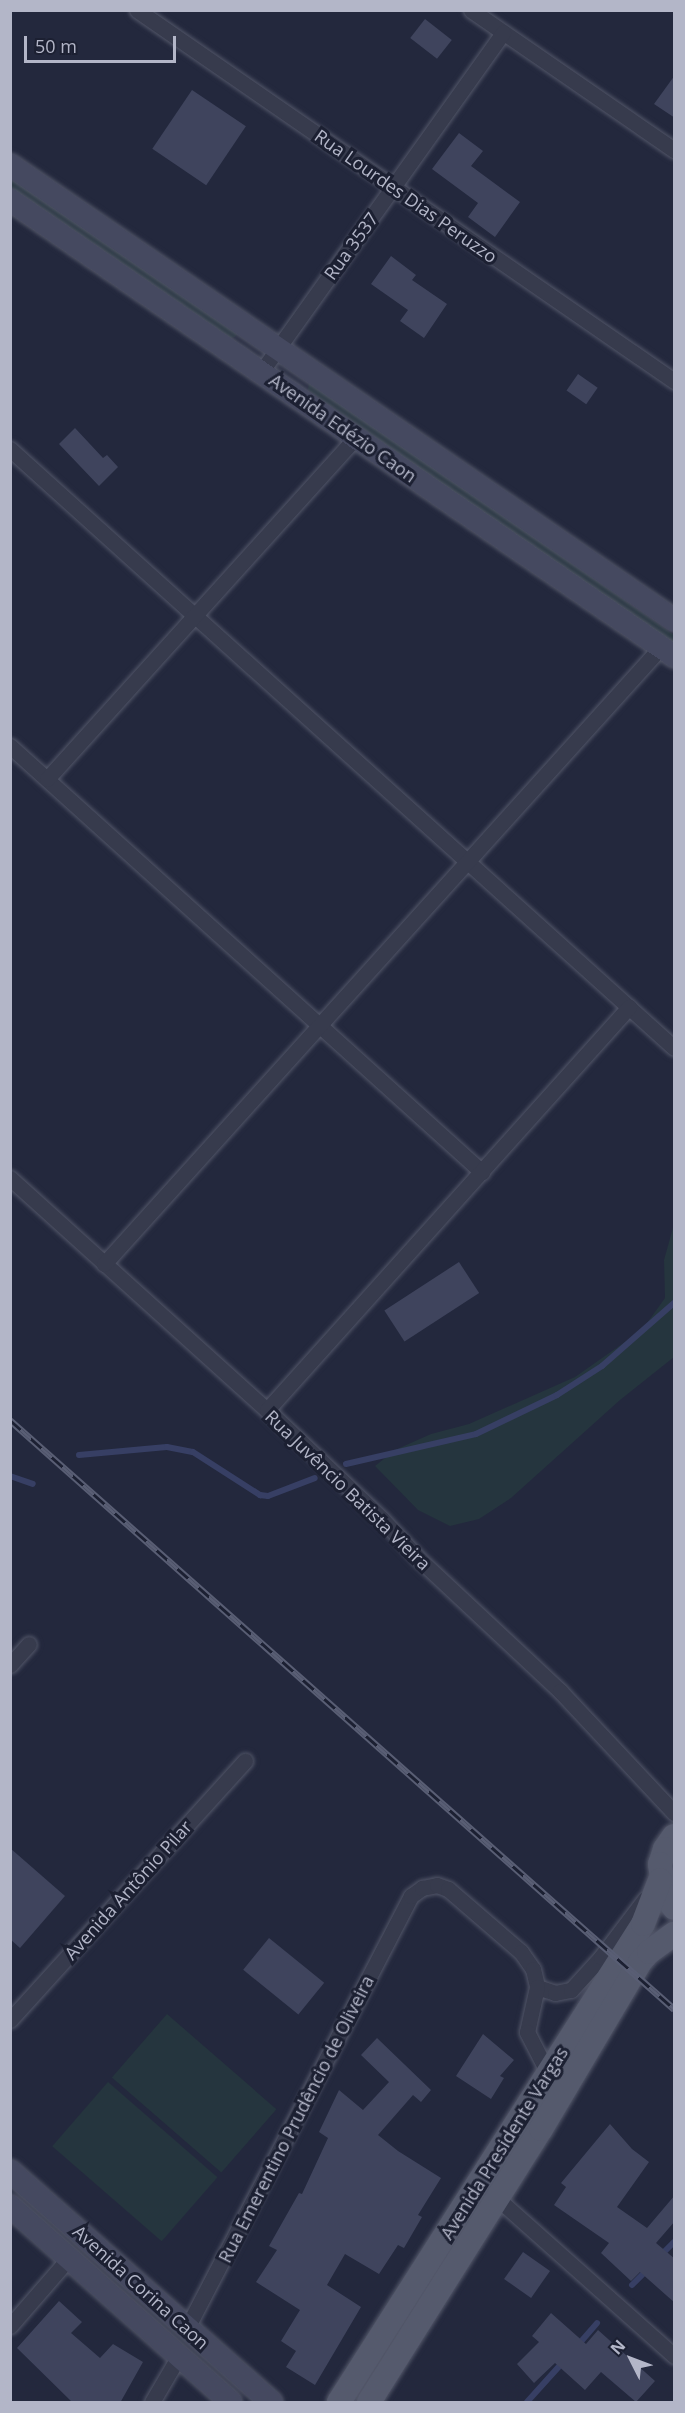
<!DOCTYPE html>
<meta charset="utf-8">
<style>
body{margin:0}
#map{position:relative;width:685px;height:2413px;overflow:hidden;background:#23283d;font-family:"Open Sans",sans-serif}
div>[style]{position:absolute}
.green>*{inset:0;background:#25353e;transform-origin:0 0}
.stream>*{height:6px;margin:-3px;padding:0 3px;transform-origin:3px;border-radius:3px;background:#373f64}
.building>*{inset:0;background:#3f445d;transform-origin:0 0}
.roads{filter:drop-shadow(0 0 2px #525668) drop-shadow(0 0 2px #525668)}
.minor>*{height:15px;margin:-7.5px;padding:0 7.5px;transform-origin:7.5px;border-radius:7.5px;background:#373b4d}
.secondary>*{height:22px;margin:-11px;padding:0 11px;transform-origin:11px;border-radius:11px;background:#454960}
.primary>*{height:24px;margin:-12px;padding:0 12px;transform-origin:12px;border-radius:12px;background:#555a6d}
.rail>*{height:7px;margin-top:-3.5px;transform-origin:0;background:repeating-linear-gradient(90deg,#1c2032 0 14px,#595e74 0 28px);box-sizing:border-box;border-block:2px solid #595e74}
span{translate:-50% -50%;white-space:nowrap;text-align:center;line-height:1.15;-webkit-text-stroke:6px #1c2032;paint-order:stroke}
.street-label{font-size:18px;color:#b3b6c8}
.frame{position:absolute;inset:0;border:12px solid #b3b6c8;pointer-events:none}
.north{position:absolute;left:601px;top:2329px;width:60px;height:60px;-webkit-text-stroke:4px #1c2032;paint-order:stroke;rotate:312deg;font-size:16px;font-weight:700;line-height:24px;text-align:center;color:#b3b6c8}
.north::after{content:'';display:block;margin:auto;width:21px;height:27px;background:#b3b6c8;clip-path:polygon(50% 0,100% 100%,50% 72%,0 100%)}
.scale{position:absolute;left:24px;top:36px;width:152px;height:27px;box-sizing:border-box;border:3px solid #b3b6c8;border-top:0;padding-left:8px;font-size:18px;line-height:21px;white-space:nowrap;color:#b3b6c8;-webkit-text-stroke:4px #1c2032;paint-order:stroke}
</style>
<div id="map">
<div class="green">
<i style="clip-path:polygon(10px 176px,237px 334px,235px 337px,231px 338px,11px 187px)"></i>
<i style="clip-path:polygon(313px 382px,674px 635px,674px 646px,308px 390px,309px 383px)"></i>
<i style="clip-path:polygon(674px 1224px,674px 1357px,620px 1400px,511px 1498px,479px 1519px,450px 1526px,418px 1510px,375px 1466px,395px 1450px,431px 1434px,469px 1424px,575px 1377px,642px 1330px,665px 1298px,664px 1260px)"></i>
<i style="left:167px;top:2014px;width:145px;height:84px;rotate:41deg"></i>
<i style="left:108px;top:2082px;width:145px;height:85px;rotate:41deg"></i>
</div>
<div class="stream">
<i style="left:79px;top:1455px;width:88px;rotate:-5.2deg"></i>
<i style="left:167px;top:1447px;width:26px;rotate:11deg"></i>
<i style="left:193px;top:1452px;width:80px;rotate:32.7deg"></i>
<i style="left:260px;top:1495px;width:8px;rotate:7deg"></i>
<i style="left:268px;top:1496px;width:50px;rotate:-21deg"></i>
<i style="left:346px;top:1464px;width:133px;rotate:-13deg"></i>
<i style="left:476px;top:1434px;width:90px;rotate:-25.7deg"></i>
<i style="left:557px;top:1395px;width:54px;rotate:-32.8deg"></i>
<i style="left:602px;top:1366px;width:96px;rotate:-41.2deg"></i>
<i style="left:10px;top:1476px;width:24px;rotate:19deg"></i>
<i style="left:660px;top:2256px;width:20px;rotate:-45deg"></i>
<i style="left:632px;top:2285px;width:21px;rotate:-45deg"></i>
<i style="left:578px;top:2345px;width:29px;rotate:-49deg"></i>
<i style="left:527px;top:2402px;width:54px;rotate:-48deg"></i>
</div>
<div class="building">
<i style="left:425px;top:19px;width:34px;height:24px;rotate:38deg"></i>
<i style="clip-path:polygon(675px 75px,675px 118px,654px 104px)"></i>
<i style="left:192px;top:90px;width:65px;height:71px;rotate:34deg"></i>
<i style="clip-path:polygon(459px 133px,483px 151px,471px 166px,520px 202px,495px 237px,468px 217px,478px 203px,432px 169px)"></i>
<i style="clip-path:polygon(391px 256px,416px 275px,412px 280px,447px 304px,424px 338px,400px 321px,408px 310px,371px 284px)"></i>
<i style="left:578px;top:374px;width:24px;height:20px;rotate:35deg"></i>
<i style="clip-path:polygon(75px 428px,103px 458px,107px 455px,118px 467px,99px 486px,59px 444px)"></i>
<i style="left:459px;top:1262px;width:37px;height:89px;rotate:57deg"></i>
<i style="clip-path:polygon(10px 1848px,65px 1896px,20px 1948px,10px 1939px)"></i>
<i style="left:269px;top:1938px;width:71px;height:41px;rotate:39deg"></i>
<i style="clip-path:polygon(483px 2034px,514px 2060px,500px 2076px,504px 2078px,491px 2099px,456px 2076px)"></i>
<i style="clip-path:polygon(377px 2038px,431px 2090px,421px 2102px,413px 2095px,378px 2135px,398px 2151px,441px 2178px,418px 2215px,422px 2217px,404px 2248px,398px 2245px,379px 2274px,345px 2254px,327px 2285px,361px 2307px,315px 2385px,286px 2367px,296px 2351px,281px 2341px,300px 2310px,256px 2282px,277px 2250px,269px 2246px,299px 2193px,302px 2194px,328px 2138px,319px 2132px,339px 2090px,363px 2110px,389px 2082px,361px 2055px)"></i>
<i style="clip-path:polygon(610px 2124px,632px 2149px,649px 2162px,617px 2207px,647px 2228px,675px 2195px,675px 2221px,656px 2243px,675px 2259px,675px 2303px,640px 2272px,631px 2281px,601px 2253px,609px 2243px,554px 2205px,566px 2187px,561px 2183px)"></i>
<i style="left:523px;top:2252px;width:33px;height:33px;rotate:35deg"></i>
<i style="clip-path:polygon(59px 2301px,82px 2322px,71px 2333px,100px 2358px,113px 2344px,143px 2362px,120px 2403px,73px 2403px,17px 2348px)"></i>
<i style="clip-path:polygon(551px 2313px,586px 2344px,598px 2330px,655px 2381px,636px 2402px,601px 2372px,585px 2390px,555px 2363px,534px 2383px,517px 2364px,539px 2342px,532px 2336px)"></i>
</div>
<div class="roads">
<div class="minor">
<i style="left:137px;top:10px;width:653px;rotate:34.64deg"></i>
<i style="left:471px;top:10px;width:247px;rotate:34.6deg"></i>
<i style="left:261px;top:372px;width:417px;rotate:-54.5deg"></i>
<i style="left:10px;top:449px;width:894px;rotate:42.05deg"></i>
<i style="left:10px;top:746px;width:636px;rotate:42.07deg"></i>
<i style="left:47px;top:779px;width:461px;rotate:-47.9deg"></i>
<i style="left:10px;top:1178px;width:346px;rotate:42.1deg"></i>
<i style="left:267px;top:1410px;width:158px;rotate:43.5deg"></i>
<i style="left:382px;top:1519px;width:56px;rotate:47.2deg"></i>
<i style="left:420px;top:1560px;width:192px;rotate:43.1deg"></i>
<i style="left:560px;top:1691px;width:167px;rotate:46.9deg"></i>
<i style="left:104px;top:1264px;width:831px;rotate:-47.93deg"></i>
<i style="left:267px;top:1410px;width:542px;rotate:-48.07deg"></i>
<i style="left:10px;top:1665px;width:28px;rotate:-48deg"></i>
<i style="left:537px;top:1987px;width:19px;rotate:18deg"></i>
<i style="left:555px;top:1993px;width:16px;rotate:-11deg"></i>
<i style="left:571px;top:1990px;width:45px;rotate:-47.7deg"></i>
<i style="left:601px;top:1957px;width:73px;rotate:-52.8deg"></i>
<i style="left:10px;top:2020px;width:350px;rotate:-47.8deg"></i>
<i style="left:498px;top:2199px;width:236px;rotate:41.7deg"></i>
<i style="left:10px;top:2326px;width:90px;rotate:-49.1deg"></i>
<i style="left:187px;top:2328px;width:487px;rotate:-62.6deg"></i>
<i style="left:411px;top:1896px;width:14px;rotate:-36deg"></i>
<i style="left:422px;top:1888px;width:15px;rotate:-11deg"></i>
<i style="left:437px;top:1885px;width:12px;rotate:20deg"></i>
<i style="left:448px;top:1889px;width:96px;rotate:40.8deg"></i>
<i style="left:521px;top:1952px;width:21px;rotate:55deg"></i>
<i style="left:533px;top:1969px;width:18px;rotate:77deg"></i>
<i style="left:537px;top:1987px;width:46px;rotate:102.5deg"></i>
<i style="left:527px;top:2032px;width:46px;rotate:62.9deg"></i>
<i style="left:152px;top:2402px;width:53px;rotate:-59.6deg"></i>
</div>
<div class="secondary">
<i style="left:10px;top:165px;width:805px;rotate:34.42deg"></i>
<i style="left:10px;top:200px;width:806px;rotate:34.48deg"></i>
<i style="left:10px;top:2171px;width:349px;rotate:41.5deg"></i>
<i style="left:10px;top:2206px;width:295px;rotate:41.6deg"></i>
</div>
<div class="primary">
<i style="left:674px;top:1836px;width:16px;rotate:125deg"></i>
<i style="left:665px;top:1849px;width:16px;rotate:108deg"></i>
<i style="left:660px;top:1864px;width:30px;rotate:82deg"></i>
<i style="left:664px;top:1894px;width:17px;rotate:54deg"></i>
<i style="left:339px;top:2402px;width:566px;rotate:-57.54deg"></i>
<i style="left:643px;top:1924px;width:47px;rotate:-68.9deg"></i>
<i style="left:369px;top:2402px;width:323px;rotate:-57.8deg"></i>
<i style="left:541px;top:2129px;width:194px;rotate:-59.3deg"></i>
<i style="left:640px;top:1962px;width:13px;rotate:-48deg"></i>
<i style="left:649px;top:1952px;width:31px;rotate:-36deg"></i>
</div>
</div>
<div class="rail">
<i style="left:10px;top:1420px;width:888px;rotate:41.57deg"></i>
</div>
<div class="street-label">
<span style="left:406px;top:196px;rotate:35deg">Rua Lourdes Dias Peruzzo</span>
<span style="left:351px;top:246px;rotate:-54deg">Rua 3537</span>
<span style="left:343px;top:428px;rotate:35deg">Avenida Edézio Caon</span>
<span style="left:348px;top:1490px;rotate:44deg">Rua Juvêncio Batista Vieira</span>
<span style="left:128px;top:1890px;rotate:-48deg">Avenida Antônio Pilar</span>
<span style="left:296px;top:2119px;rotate:-63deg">Rua Emerentino Prudêncio de Oliveira</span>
<span style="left:504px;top:2143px;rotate:-58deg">Avenida Presidente Vargas</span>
<span style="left:141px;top:2287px;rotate:42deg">Avenida Corina Caon</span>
</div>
<div class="frame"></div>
<div class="north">N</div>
<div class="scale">50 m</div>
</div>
